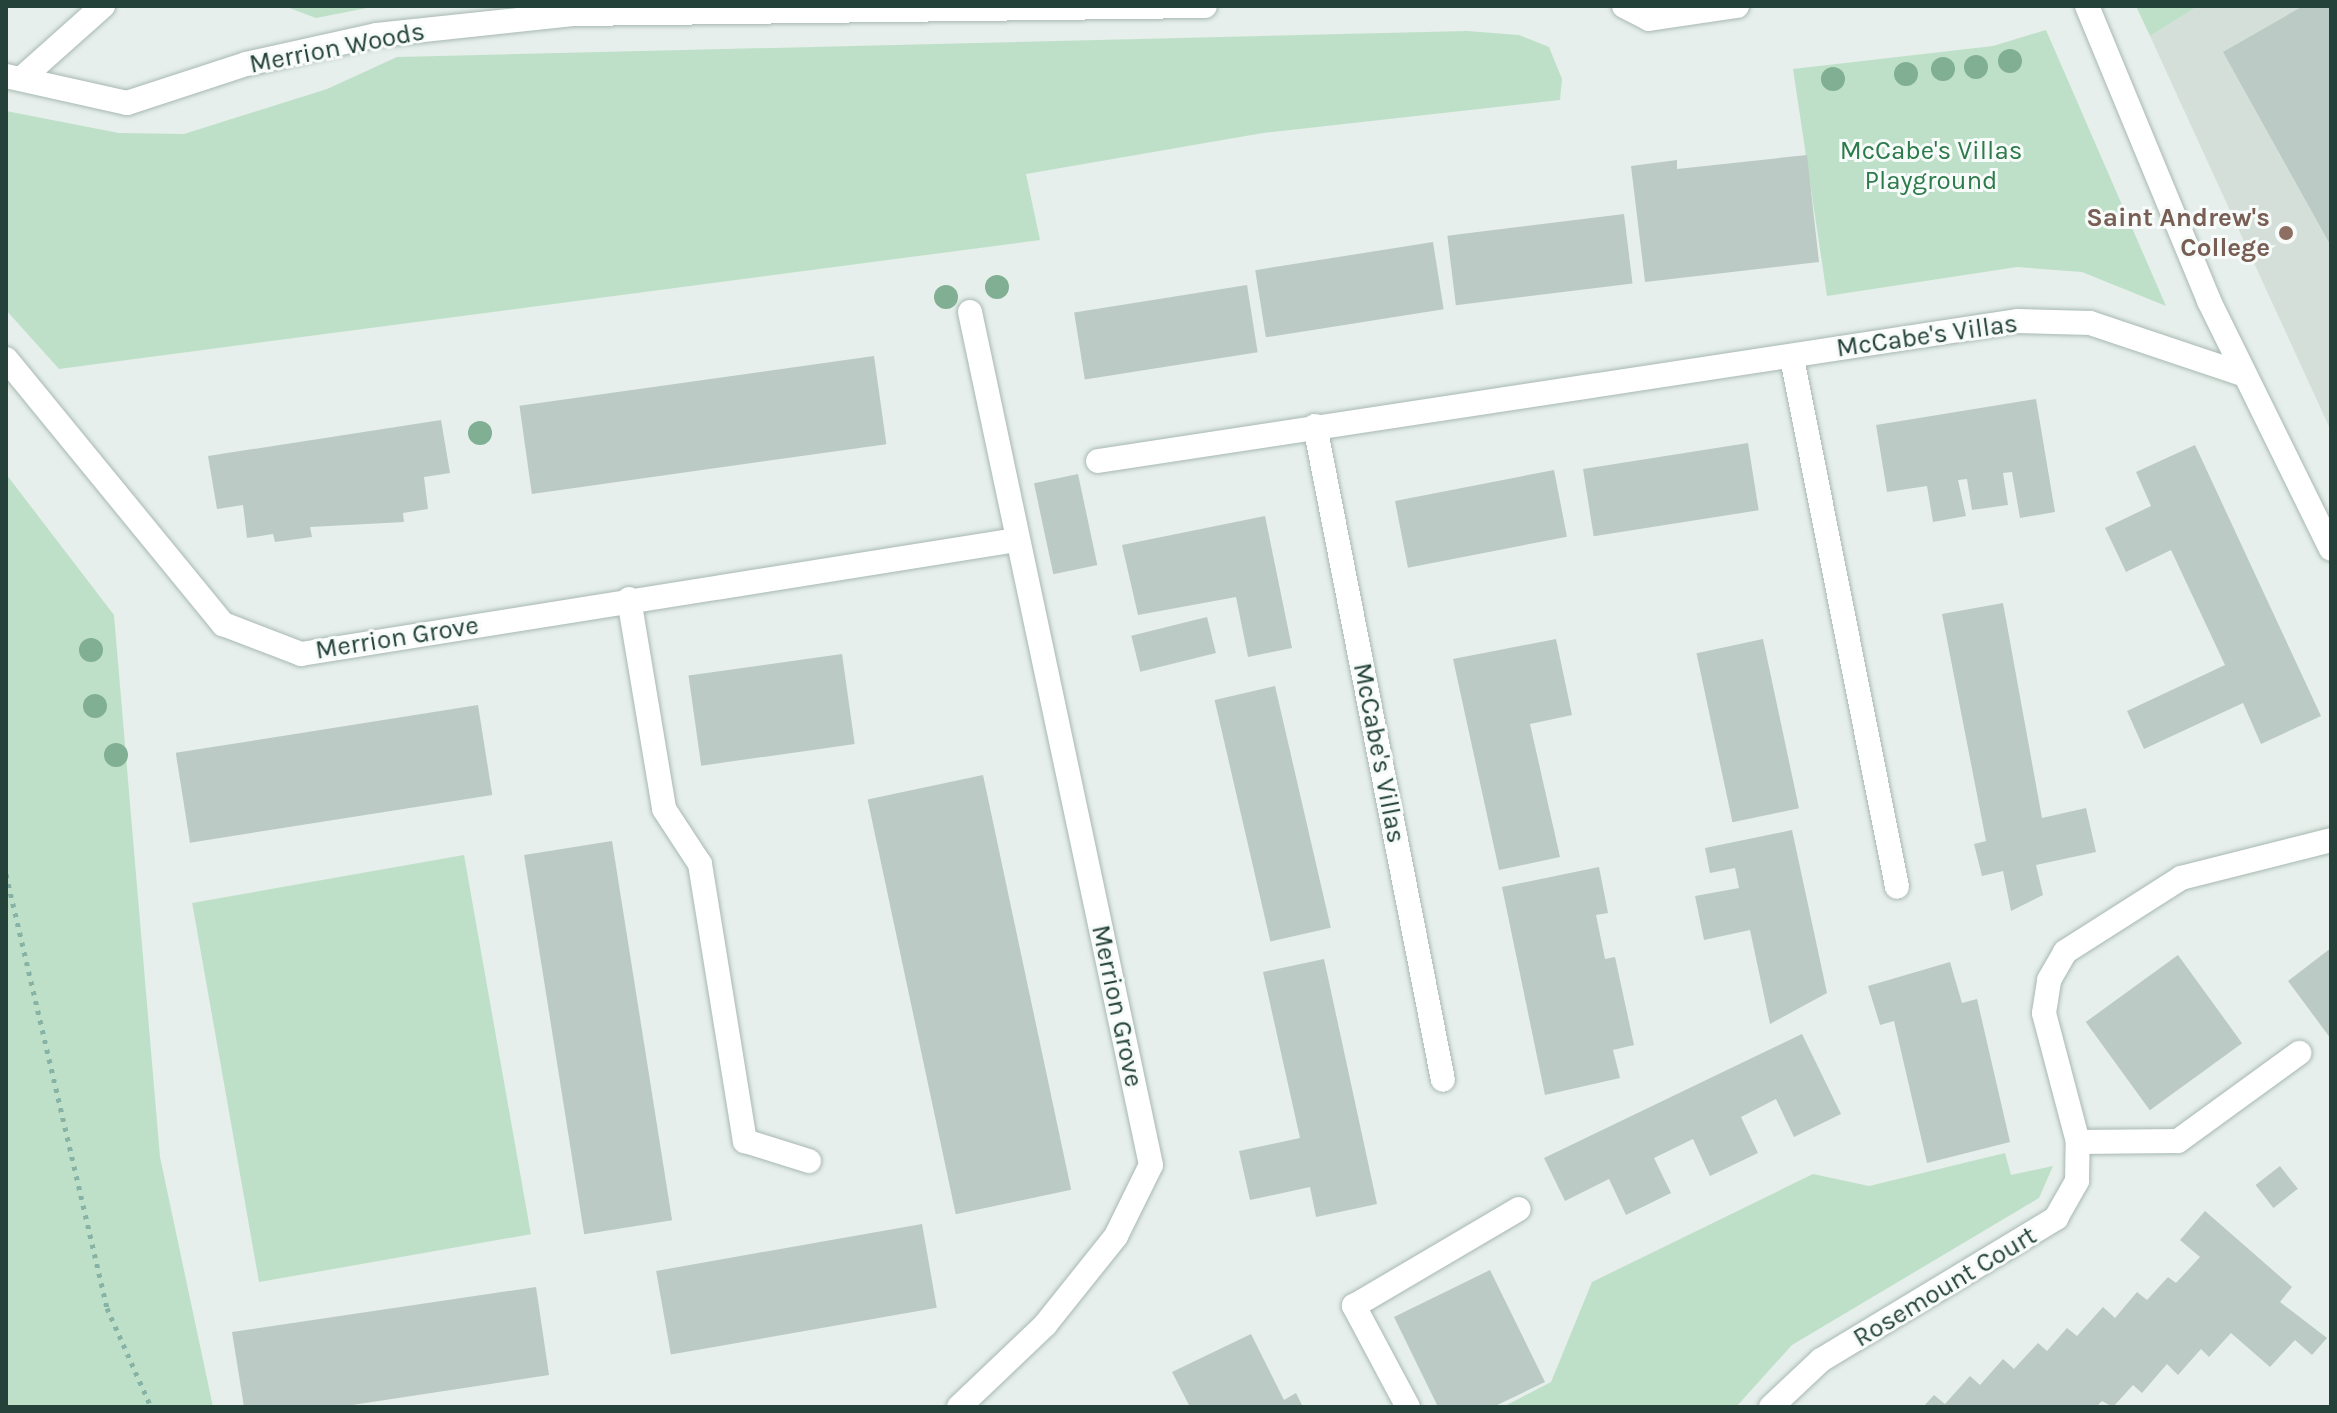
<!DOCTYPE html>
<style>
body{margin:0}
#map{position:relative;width:2337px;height:1413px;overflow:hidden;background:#e6efeb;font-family:Karla,sans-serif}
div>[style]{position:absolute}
.built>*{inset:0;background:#d4dfda}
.green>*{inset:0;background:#bfe0c8;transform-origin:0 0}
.building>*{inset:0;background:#bbcac4;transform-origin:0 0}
.path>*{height:5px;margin-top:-2.5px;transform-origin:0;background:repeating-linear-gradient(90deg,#86b3a5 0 4px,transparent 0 10px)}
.roads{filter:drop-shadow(0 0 2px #a8b8b2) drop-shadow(0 0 2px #a8b8b2)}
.service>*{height:24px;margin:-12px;padding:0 12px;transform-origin:12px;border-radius:12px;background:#fff}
.pedestrian>*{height:24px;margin:-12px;padding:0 12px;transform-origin:12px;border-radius:12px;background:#fff}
.minor>*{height:24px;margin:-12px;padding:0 12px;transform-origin:12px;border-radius:12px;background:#fff}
.trees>*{width:24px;height:24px;margin:-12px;border-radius:50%;background:#80af93}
.dots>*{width:22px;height:22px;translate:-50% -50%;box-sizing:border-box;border:4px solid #f7fbf9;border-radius:50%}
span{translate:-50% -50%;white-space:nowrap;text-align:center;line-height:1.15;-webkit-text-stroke:6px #f7fbf9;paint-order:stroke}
.street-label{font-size:26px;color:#24423a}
.park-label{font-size:26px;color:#2d7a4b}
.education-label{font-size:26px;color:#785e54;font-weight:700}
.right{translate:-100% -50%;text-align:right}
.frame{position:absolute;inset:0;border:8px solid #24423a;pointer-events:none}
</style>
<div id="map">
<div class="built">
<i style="clip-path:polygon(2198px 6px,2331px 6px,2331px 431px,2150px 36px)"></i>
</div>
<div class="green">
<i style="clip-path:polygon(284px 6px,377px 6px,316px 18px)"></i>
<i style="clip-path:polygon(2136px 6px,2198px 6px,2150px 36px)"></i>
<i style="clip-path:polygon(2046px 30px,2166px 306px,2082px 272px,2017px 267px,1827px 296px,1793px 69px,1993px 46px)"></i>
<i style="clip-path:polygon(1467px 31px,1519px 35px,1549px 47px,1562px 79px,1560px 100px,1263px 133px,1026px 174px,1040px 240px,59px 369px,6px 310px,6px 111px,119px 133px,184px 134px,327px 89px,397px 57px)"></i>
<i style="clip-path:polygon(6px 474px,114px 615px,160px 1157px,213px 1407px,6px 1407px)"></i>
<i style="left:464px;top:855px;width:385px;height:276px;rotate:80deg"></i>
<i style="clip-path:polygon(2005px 1153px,2011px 1175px,2053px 1166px,2039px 1198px,1792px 1345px,1736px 1407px,1503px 1407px,1551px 1382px,1592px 1282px,1813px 1174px,1869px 1186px)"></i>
</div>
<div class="building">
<i style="clip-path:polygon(2303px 6px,2331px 6px,2331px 246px,2223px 52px)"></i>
<i style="clip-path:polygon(1807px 155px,1819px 262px,1645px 282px,1631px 166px,1677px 160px,1677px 169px)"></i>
<i style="left:1624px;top:214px;width:70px;height:178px;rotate:83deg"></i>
<i style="left:1433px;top:242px;width:68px;height:180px;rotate:81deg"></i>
<i style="left:1247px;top:285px;width:68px;height:175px;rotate:81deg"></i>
<i style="left:874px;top:356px;width:89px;height:358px;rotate:82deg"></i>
<i style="clip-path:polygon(2036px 399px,2055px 512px,2020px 518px,2012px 472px,2003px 473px,2008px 505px,1972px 510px,1967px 479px,1958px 480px,1966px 516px,1933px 522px,1927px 486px,1887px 492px,1876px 425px)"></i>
<i style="clip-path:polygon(441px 420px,450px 473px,424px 477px,428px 509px,403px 513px,404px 522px,310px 527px,312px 537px,275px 542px,273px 534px,247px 538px,243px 505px,217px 509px,208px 456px)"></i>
<i style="left:1748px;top:443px;width:68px;height:167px;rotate:81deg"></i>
<i style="clip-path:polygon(2195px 445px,2321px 716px,2261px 744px,2243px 703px,2144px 749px,2127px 711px,2225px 665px,2171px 550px,2126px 572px,2105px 528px,2151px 506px,2136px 472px)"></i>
<i style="left:1554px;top:470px;width:68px;height:162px;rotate:79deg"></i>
<i style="left:1078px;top:474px;width:93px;height:45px;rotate:78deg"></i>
<i style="clip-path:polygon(1265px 516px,1292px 648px,1248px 657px,1236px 597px,1138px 615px,1122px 545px)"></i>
<i style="clip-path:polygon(2003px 603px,2042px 818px,2086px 808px,2096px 852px,2036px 865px,2043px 895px,2011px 911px,2003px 871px,1982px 876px,1974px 844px,1986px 841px,1942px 614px)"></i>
<i style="left:1207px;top:617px;width:37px;height:78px;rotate:76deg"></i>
<i style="clip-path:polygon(1556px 639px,1572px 715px,1530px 724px,1560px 857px,1499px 870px,1453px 659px)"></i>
<i style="left:1763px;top:639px;width:173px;height:68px;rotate:78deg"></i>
<i style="left:842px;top:654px;width:91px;height:155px;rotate:82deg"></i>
<i style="left:1275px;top:686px;width:248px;height:62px;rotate:77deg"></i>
<i style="left:478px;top:705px;width:91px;height:306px;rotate:81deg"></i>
<i style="left:983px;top:775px;width:424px;height:118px;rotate:78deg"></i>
<i style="clip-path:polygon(1792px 830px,1827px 993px,1770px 1024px,1750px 930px,1704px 940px,1695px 896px,1739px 888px,1735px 868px,1710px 873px,1705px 848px)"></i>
<i style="left:612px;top:841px;width:384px;height:89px;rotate:81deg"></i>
<i style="clip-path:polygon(1599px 867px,1608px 913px,1596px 915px,1605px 959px,1615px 957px,1634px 1045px,1613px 1050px,1620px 1078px,1545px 1095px,1502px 887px)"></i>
<i style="clip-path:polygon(2331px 948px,2331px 1039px,2288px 981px)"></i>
<i style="left:2178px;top:955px;width:109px;height:114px;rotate:54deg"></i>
<i style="clip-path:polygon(1324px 959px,1377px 1204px,1316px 1217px,1310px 1187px,1250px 1200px,1239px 1151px,1300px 1138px,1263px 972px)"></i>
<i style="clip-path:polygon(1950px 962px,1962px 1003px,1977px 999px,2010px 1142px,1927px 1163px,1894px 1021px,1880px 1025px,1868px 986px)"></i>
<i style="clip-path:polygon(1802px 1034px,1841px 1114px,1794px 1137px,1776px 1099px,1741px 1117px,1758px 1153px,1710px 1176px,1693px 1139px,1654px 1158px,1671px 1193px,1626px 1215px,1609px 1179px,1565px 1201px,1544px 1158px)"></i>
<i style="left:2280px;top:1166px;width:29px;height:31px;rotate:52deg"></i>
<i style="clip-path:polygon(2205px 1211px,2292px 1287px,2280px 1302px,2327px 1338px,2312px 1355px,2295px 1340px,2270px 1367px,2231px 1333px,2209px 1357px,2201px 1349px,2178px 1375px,2167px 1364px,2142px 1393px,2133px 1385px,2113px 1407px,2102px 1401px,2096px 1407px,1923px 1407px,1934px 1395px,1945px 1404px,1970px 1376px,1980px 1385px,2003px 1359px,2014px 1369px,2038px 1343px,2047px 1351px,2067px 1328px,2077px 1336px,2103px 1307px,2115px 1318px,2137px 1292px,2147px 1300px,2168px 1277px,2176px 1283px,2200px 1257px,2180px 1240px)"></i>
<i style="left:922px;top:1224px;width:85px;height:270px;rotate:80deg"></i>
<i style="clip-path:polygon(1490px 1270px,1545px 1382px,1493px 1407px,1438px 1407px,1394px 1317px)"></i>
<i style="clip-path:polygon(536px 1287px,549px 1375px,339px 1407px,244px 1407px,232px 1332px)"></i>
<i style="clip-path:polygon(1251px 1334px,1284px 1400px,1296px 1393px,1303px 1407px,1190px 1407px,1172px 1372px)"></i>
</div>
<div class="path">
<i style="left:6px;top:874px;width:446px;rotate:76.9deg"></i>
<i style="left:107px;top:1308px;width:108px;rotate:66deg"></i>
</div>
<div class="roads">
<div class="service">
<i style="left:21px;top:79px;width:110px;rotate:-41.7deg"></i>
</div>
<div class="pedestrian">
<i style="left:2087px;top:6px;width:319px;rotate:67.5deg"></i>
</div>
<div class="minor">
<i style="left:1624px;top:6px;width:28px;rotate:27deg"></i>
<i style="left:1649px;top:19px;width:89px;rotate:-8.4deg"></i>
<i style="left:6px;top:76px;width:124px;rotate:12.6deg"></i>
<i style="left:127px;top:103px;width:125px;rotate:-18.1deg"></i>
<i style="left:246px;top:64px;width:134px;rotate:-12.5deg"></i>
<i style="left:377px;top:35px;width:199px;rotate:-6.1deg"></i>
<i style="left:575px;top:14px;width:630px;rotate:-0.73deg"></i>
<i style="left:2209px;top:301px;width:276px;rotate:63.8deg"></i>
<i style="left:1792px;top:358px;width:539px;rotate:78.77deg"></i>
<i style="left:6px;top:359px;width:343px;rotate:50.7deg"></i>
<i style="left:223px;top:624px;width:84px;rotate:21deg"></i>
<i style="left:301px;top:654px;width:725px;rotate:-9.05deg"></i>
<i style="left:1315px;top:426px;width:666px;rotate:78.93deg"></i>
<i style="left:1098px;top:461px;width:931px;rotate:-8.65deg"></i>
<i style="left:2018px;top:321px;width:72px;rotate:1.6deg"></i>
<i style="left:2090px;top:323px;width:163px;rotate:18.5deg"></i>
<i style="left:629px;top:599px;width:213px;rotate:80.5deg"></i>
<i style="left:664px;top:809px;width:66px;rotate:56.8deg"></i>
<i style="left:700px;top:864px;width:281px;rotate:80.8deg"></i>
<i style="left:745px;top:1141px;width:67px;rotate:17.4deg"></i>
<i style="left:2078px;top:1142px;width:133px;rotate:-104.8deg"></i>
<i style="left:2044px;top:1013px;width:33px;rotate:-81deg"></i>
<i style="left:2049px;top:980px;width:32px;rotate:-60deg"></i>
<i style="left:2065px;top:952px;width:138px;rotate:-32.5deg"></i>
<i style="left:2181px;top:878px;width:155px;rotate:-14.2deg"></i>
<i style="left:959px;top:1407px;width:119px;rotate:-43.6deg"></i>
<i style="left:1045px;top:1325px;width:114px;rotate:-51.4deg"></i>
<i style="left:1116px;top:1236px;width:79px;rotate:-63.8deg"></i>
<i style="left:1151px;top:1165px;width:872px;rotate:-101.98deg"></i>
<i style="left:1408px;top:1407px;width:115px;rotate:-118.1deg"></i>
<i style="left:1354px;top:1306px;width:191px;rotate:-30.5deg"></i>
<i style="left:1771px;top:1407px;width:69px;rotate:-43.2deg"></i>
<i style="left:1821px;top:1360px;width:275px;rotate:-31.1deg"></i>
<i style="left:2056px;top:1218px;width:43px;rotate:-60.4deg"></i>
<i style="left:2077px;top:1181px;width:39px;rotate:-89deg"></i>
<i style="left:2078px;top:1142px;width:100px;rotate:-0.6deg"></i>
<i style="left:2178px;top:1141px;width:150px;rotate:-36deg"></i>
</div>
</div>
<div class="trees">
<i style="left:2010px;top:61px"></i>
<i style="left:1976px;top:67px"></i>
<i style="left:1943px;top:69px"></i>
<i style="left:1906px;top:74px"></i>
<i style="left:1833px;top:79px"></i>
<i style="left:997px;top:287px"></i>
<i style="left:946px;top:297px"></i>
<i style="left:480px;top:433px"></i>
<i style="left:91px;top:650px"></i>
<i style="left:95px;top:706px"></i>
<i style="left:116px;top:755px"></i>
</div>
<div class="dots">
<i style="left:2286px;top:233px;background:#8d6e63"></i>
</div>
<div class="street-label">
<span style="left:337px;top:48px;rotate:-11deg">Merrion Woods</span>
<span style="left:1927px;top:336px;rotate:-8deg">McCabe's Villas</span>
<span style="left:397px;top:638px;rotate:-9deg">Merrion Grove</span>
<span style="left:1379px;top:753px;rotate:79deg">McCabe's Villas</span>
<span style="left:1117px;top:1006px;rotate:78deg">Merrion Grove</span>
<span style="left:1945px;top:1287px;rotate:-31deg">Rosemount Court</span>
</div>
<div class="park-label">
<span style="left:1931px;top:166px">McCabe's Villas<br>Playground</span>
</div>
<div class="education-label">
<span class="right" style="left:2270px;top:233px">Saint Andrew's<br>College</span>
</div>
<div class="frame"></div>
</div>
